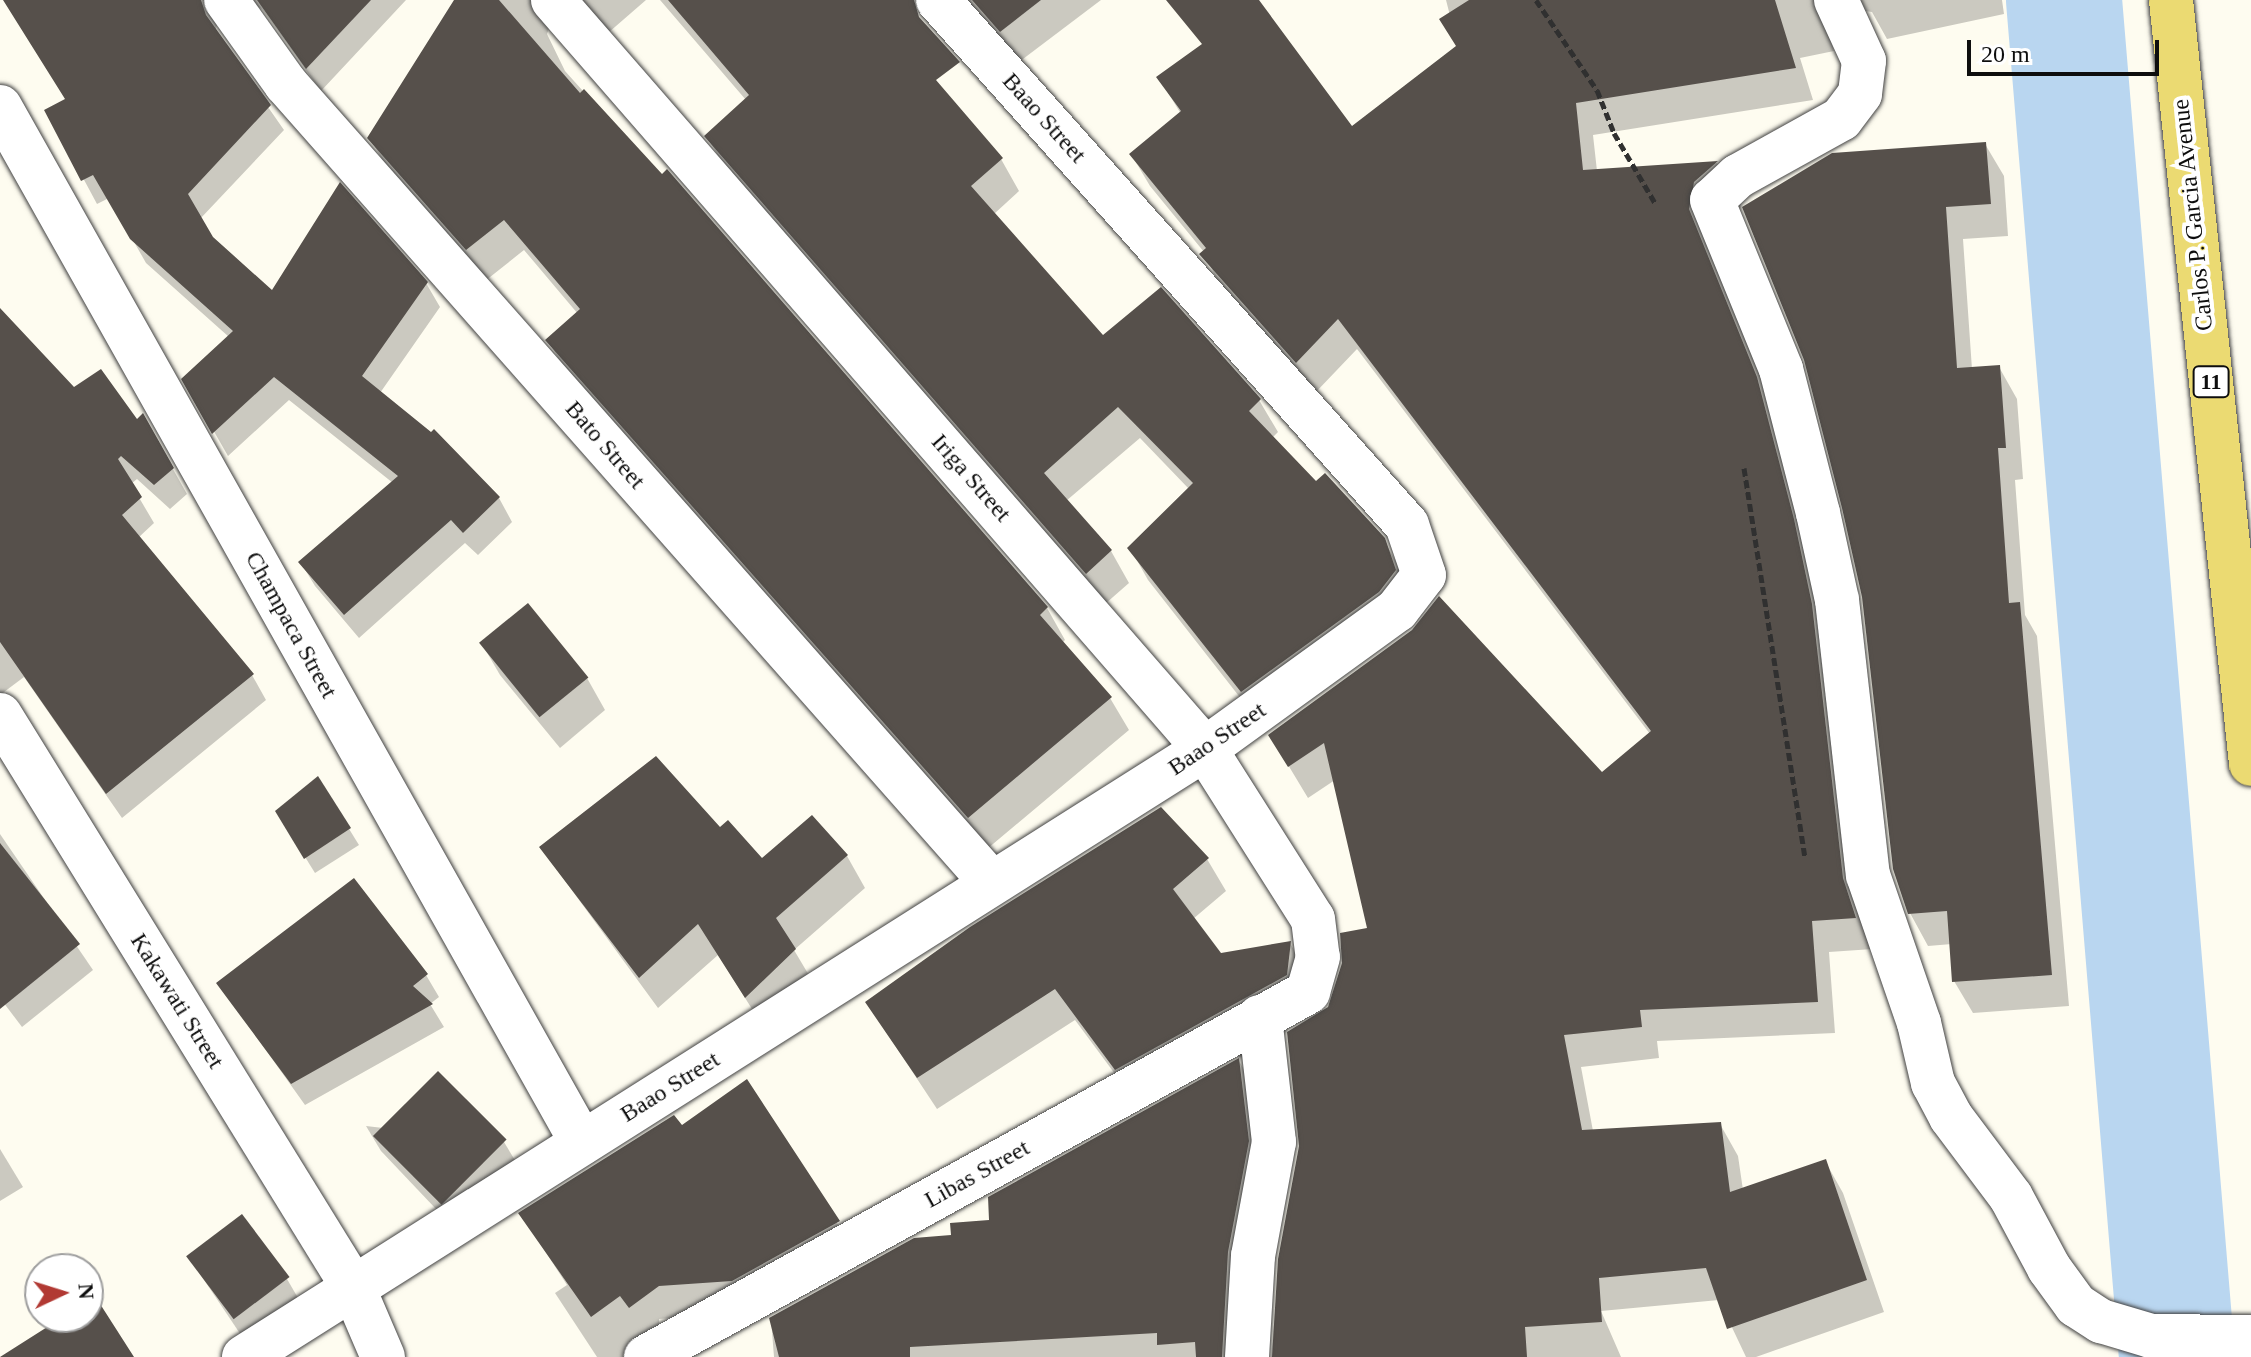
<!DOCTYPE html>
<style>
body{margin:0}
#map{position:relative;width:2251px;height:1357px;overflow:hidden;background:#fefcf0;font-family:Georgia,serif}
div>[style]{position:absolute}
.shadow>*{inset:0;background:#0003}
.river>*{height:116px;margin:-58px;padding:0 58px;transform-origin:58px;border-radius:58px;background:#b9d6f0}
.building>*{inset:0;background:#56504b;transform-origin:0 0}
.path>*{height:5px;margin-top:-2.5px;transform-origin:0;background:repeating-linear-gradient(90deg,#303030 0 8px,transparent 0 12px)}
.roads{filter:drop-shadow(0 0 2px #414141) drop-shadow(0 0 2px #414141)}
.pedestrian>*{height:44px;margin:-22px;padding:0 22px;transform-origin:22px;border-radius:22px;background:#fff}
.minor>*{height:44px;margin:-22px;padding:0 22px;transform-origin:22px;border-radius:22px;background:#fff}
.primary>*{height:44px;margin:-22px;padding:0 22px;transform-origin:22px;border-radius:22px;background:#ebda72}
span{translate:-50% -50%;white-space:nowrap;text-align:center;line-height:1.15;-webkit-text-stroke:8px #fff;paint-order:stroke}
.shield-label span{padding:2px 6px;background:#fff;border:2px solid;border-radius:6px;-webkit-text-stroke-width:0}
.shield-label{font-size:22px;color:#0e0e0e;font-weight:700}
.street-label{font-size:24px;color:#0e0e0e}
.north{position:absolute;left:24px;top:1253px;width:80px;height:80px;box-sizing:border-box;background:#fff;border:2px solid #9f9f9f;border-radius:50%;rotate:86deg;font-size:22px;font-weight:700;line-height:32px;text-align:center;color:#0e0e0e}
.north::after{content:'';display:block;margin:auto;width:28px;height:36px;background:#b13933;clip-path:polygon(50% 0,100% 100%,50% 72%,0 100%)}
.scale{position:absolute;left:1967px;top:40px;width:192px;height:36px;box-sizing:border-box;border:4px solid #0e0e0e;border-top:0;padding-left:10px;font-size:24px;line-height:28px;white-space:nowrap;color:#0e0e0e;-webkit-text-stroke:6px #fff;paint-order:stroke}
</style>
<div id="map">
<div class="shadow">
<i style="clip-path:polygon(4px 0,235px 0,224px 4px,215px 31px,284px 130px,200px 219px,211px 238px,272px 293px,426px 283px,440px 307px,380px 393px,499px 498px,512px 522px,478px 555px,465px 543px,359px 638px,315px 586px,301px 563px,393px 483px,289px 400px,228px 456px,184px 379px,229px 337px,146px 263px,109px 198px,97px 204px,47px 111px,67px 101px)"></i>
<i style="clip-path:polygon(243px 0,406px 0,321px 91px,262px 9px)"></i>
<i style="clip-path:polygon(456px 0,646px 0,608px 33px,555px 12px,547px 34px,565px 71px,1047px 608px,1065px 640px,1062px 643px,1110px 698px,1129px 730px,987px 849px,566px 372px,548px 340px,578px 314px,524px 250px,485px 281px,388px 170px,370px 138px)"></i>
<i style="clip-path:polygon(660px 0,839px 0,880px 19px,1001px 159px,1019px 191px,994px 214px,1103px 338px,1259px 400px,1278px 432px,1272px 438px,1316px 484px,1383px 539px,1402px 572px,1260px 723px,1148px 580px,1130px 548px,1189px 489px,1140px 438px,1066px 501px,1111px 551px,1129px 583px,1105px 604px,725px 168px,707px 136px,746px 100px)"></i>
<i style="clip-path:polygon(931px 0,1101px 0,1019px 62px)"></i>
<i style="clip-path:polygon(1446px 0,2002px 0,2004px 14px,1887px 39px,1872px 12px,1845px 8px,1828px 30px,1834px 51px,1800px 58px,1813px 100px,1593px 135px,1597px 171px,1717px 163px,1734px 194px,1775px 411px,1811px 553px,1873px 949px,1829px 952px,1835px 1033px,1657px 1041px,1659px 1058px,1581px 1067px,1593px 1131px,1720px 1124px,1738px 1156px,1743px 1190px,1825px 1161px,1843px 1193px,1884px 1312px,1756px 1357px,1746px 1357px,1719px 1300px,1601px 1311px,1621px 1357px,1271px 1357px,1280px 1259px,1330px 1008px,1369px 930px,1335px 780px,1308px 798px,1270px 735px,1602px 774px,1650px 734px,1357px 349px,1315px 393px,1220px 286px,1204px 252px,1150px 186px,1131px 154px,1181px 114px,1159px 78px,1480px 301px,1458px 47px)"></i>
<i style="clip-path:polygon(1985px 144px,2004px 176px,2008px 236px,1963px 239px,1972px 369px,1999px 367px,2017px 399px,2023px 479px,2015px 480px,2025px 615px,2037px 636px,2069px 1006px,1973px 1013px,1954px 981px,1952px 944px,1928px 946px,1910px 913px,1864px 597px,1806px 359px)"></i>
<i style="clip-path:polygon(0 311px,73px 390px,137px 422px,143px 416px,187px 494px,170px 509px,137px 479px,131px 484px,154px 523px,138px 538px,252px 675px,266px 700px,122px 818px,24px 677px,0 695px)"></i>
<i style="clip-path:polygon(482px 644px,587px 678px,605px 710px,560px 748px,500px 675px)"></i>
<i style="clip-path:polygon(318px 779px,359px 845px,315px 873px,287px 828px)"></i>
<i style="clip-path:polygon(0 834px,93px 970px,22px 1027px,0 998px)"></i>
<i style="clip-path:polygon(541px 848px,762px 861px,847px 856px,865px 888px,794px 950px,813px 982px,764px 1028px,718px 955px,658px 1008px)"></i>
<i style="clip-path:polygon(1207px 859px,1226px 891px,1193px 919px,1220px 955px,1290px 943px,1308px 975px,1135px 1101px,1075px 1020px,937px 1109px,867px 1003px)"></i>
<i style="clip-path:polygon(426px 975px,439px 997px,430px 1004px,444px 1027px,305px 1105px,218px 983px)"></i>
<i style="clip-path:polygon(1239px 1061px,1257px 1092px,1241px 1357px,774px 1357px,771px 1319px,991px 1222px)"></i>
<i style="clip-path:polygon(746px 1082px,857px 1254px,751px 1312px,659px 1319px,662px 1357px,597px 1357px,555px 1293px,567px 1285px,521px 1214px,682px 1128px)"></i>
<i style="clip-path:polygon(366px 1126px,504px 1142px,519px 1167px,454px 1228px,381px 1151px)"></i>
<i style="clip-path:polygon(0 1149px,23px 1187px,0 1201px)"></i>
<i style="clip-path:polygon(188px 1256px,287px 1279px,305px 1310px,251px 1350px)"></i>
</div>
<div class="river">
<i style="left:2064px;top:0;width:1362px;rotate:85.24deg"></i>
</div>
<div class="building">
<i style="clip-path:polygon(3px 0,201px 0,206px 15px,271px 105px,188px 194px,213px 237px,272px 290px,340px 182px,428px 282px,362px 376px,431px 432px,434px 429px,500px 497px,463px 533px,451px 520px,344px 615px,298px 562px,398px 476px,274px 377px,212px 434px,181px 379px,233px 331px,130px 239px,93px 175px,81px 181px,44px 110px,65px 99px)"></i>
<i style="clip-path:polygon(257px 0,371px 0,306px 69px)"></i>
<i style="clip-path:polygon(454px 0,499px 0,580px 93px,584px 89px,662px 174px,667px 169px,1048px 607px,1040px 615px,1112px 697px,968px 818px,545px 340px,580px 309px,504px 220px,466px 250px,367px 138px)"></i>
<i style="clip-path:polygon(668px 0,914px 0,919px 17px,960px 62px,936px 80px,1003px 158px,971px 186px,1103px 335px,1161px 287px,1261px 399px,1249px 411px,1316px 481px,1325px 473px,1385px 538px,1396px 570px,1379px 592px,1241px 692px,1127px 548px,1193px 483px,1118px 407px,1044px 473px,1112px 550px,1086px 574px,704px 136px,749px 95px)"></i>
<i style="clip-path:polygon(972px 0,1041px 0,1000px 32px)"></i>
<i style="clip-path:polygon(1166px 0,1259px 0,1352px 126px,1456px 46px,1439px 19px,1469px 0,1775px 0,1796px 68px,1576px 103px,1583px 170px,1718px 161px,1694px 182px,1689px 209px,1757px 377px,1794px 519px,1812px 604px,1843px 878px,1856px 918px,1812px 921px,1818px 1002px,1640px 1010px,1642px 1027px,1564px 1035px,1582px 1130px,1721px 1122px,1730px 1192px,1826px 1159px,1867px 1280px,1727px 1329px,1706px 1268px,1599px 1278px,1602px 1322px,1525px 1327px,1527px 1357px,1272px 1357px,1278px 1259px,1299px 1146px,1287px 1032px,1328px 1007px,1342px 963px,1340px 933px,1367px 928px,1324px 743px,1288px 767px,1268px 735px,1412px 630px,1439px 596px,1602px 772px,1651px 731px,1338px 319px,1296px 363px,1199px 254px,1206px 248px,1129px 154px,1181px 111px,1156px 77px,1202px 44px)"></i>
<i style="clip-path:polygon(1986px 142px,1991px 204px,1946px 207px,1957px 368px,2000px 365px,2006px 448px,1998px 448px,2009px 603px,2020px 602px,2052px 975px,1952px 982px,1947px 911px,1908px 914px,1893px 869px,1862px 597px,1842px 508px,1804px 360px,1742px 207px,1832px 153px)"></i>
<i style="clip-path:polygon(0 308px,74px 387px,101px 369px,137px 419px,143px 413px,174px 468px,154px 485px,121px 456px,118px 459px,142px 497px,122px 515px,254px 674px,106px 794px,0 642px)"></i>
<i style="left:528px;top:603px;width:96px;height:63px;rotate:51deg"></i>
<i style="clip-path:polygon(656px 756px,720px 827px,728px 820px,762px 858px,812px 815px,848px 855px,776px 918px,796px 949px,745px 998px,698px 924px,639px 978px,539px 847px)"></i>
<i style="clip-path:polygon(318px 776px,351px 828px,304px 859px,275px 811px)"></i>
<i style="clip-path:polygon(1161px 807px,1209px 858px,1173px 889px,1221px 953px,1291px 941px,1287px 975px,1115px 1070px,1055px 989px,917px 1078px,865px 1002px,970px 927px)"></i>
<i style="clip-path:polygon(0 843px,80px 944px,0 1009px)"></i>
<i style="clip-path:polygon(354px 878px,428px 974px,413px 986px,433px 1004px,291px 1084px,216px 983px)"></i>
<i style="clip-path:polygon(1239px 1058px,1249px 1141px,1228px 1252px,1222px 1357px,1196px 1357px,1195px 1342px,1157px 1345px,1157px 1333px,910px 1347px,910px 1357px,779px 1357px,769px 1318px,914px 1238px,951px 1235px,950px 1223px,989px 1220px,988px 1197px)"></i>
<i style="left:438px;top:1071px;width:97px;height:92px;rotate:45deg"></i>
<i style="clip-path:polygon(747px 1079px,840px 1221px,732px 1281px,659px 1286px,629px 1308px,620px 1296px,591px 1317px,518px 1213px,674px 1115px,682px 1125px)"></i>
<i style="left:242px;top:1214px;width:79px;height:70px;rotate:53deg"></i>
<i style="clip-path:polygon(95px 1296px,134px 1357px,0 1357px,63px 1317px,88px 1317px,88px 1301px)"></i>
</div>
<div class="path">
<i style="left:1536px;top:0;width:109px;rotate:55.9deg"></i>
<i style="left:1597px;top:90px;width:46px;rotate:68.4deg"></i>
<i style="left:1614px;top:133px;width:81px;rotate:59.6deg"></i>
<i style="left:1744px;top:468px;width:394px;rotate:81.1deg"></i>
</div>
<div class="roads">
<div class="pedestrian">
<i style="left:1247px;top:1357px;width:101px;rotate:-86.6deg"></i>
<i style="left:1253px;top:1256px;width:116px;rotate:-79.6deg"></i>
<i style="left:1274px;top:1142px;width:126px;rotate:-96.4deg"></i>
</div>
<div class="minor">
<i style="left:226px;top:0;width:103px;rotate:54.5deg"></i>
<i style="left:286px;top:84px;width:1066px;rotate:48.54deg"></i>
<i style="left:553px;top:0;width:993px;rotate:48.96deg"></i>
<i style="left:1205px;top:749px;width:201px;rotate:57.6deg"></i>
<i style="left:1313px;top:919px;width:38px;rotate:83deg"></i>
<i style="left:1318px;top:957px;width:36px;rotate:106deg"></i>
<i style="left:1308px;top:992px;width:756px;rotate:151.13deg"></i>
<i style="left:1836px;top:0;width:67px;rotate:65.3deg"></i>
<i style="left:1864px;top:61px;width:33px;rotate:97deg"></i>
<i style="left:1860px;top:94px;width:31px;rotate:127deg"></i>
<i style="left:1841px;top:119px;width:118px;rotate:151deg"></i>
<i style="left:1738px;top:176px;width:35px;rotate:137deg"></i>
<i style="left:1712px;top:200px;width:183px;rotate:67.8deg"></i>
<i style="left:1781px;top:369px;width:149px;rotate:75.6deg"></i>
<i style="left:1818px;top:513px;width:89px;rotate:77.7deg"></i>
<i style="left:1837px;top:600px;width:277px;rotate:83.6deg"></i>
<i style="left:1868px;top:875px;width:157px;rotate:71deg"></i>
<i style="left:1919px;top:1023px;width:62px;rotate:76.9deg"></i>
<i style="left:1933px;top:1083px;width:38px;rotate:62deg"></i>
<i style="left:1951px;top:1117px;width:100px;rotate:53.1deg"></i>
<i style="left:2011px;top:1197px;width:81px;rotate:61.8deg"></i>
<i style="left:2049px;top:1268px;width:46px;rotate:53.9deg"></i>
<i style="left:2076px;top:1305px;width:30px;rotate:33deg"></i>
<i style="left:2101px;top:1321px;width:52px;rotate:16.7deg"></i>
<i style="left:2151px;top:1336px;width:100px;rotate:0.6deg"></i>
<i style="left:0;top:107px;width:1188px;rotate:60.67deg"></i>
<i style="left:0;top:715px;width:672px;rotate:58.32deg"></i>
<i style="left:353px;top:1287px;width:76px;rotate:66.8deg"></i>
<i style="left:244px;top:1357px;width:1137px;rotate:-32.32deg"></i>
<i style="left:1205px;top:749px;width:237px;rotate:-35.9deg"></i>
<i style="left:1397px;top:610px;width:44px;rotate:-52.4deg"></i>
<i style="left:1424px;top:575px;width:53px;rotate:-108.8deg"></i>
<i style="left:1407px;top:525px;width:704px;rotate:-131.78deg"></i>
</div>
<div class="primary">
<i style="left:2171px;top:0;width:768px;rotate:84.02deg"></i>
</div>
</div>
<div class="shield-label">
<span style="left:2211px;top:382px">11</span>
</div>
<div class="street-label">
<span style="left:1044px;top:118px;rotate:48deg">Baao Street</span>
<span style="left:2193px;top:215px;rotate:-96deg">Carlos P. Garcia Avenue</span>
<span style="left:605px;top:445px;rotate:49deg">Bato Street</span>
<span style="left:971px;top:478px;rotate:49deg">Iriga Street</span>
<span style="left:291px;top:625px;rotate:61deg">Champaca Street</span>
<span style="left:1217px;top:739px;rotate:-34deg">Baao Street</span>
<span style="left:177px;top:1001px;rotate:58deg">Kakawati Street</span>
<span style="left:670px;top:1087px;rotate:-32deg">Baao Street</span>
<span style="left:977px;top:1174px;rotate:-29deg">Libas Street</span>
</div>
<div class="north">N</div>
<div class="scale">20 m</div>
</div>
